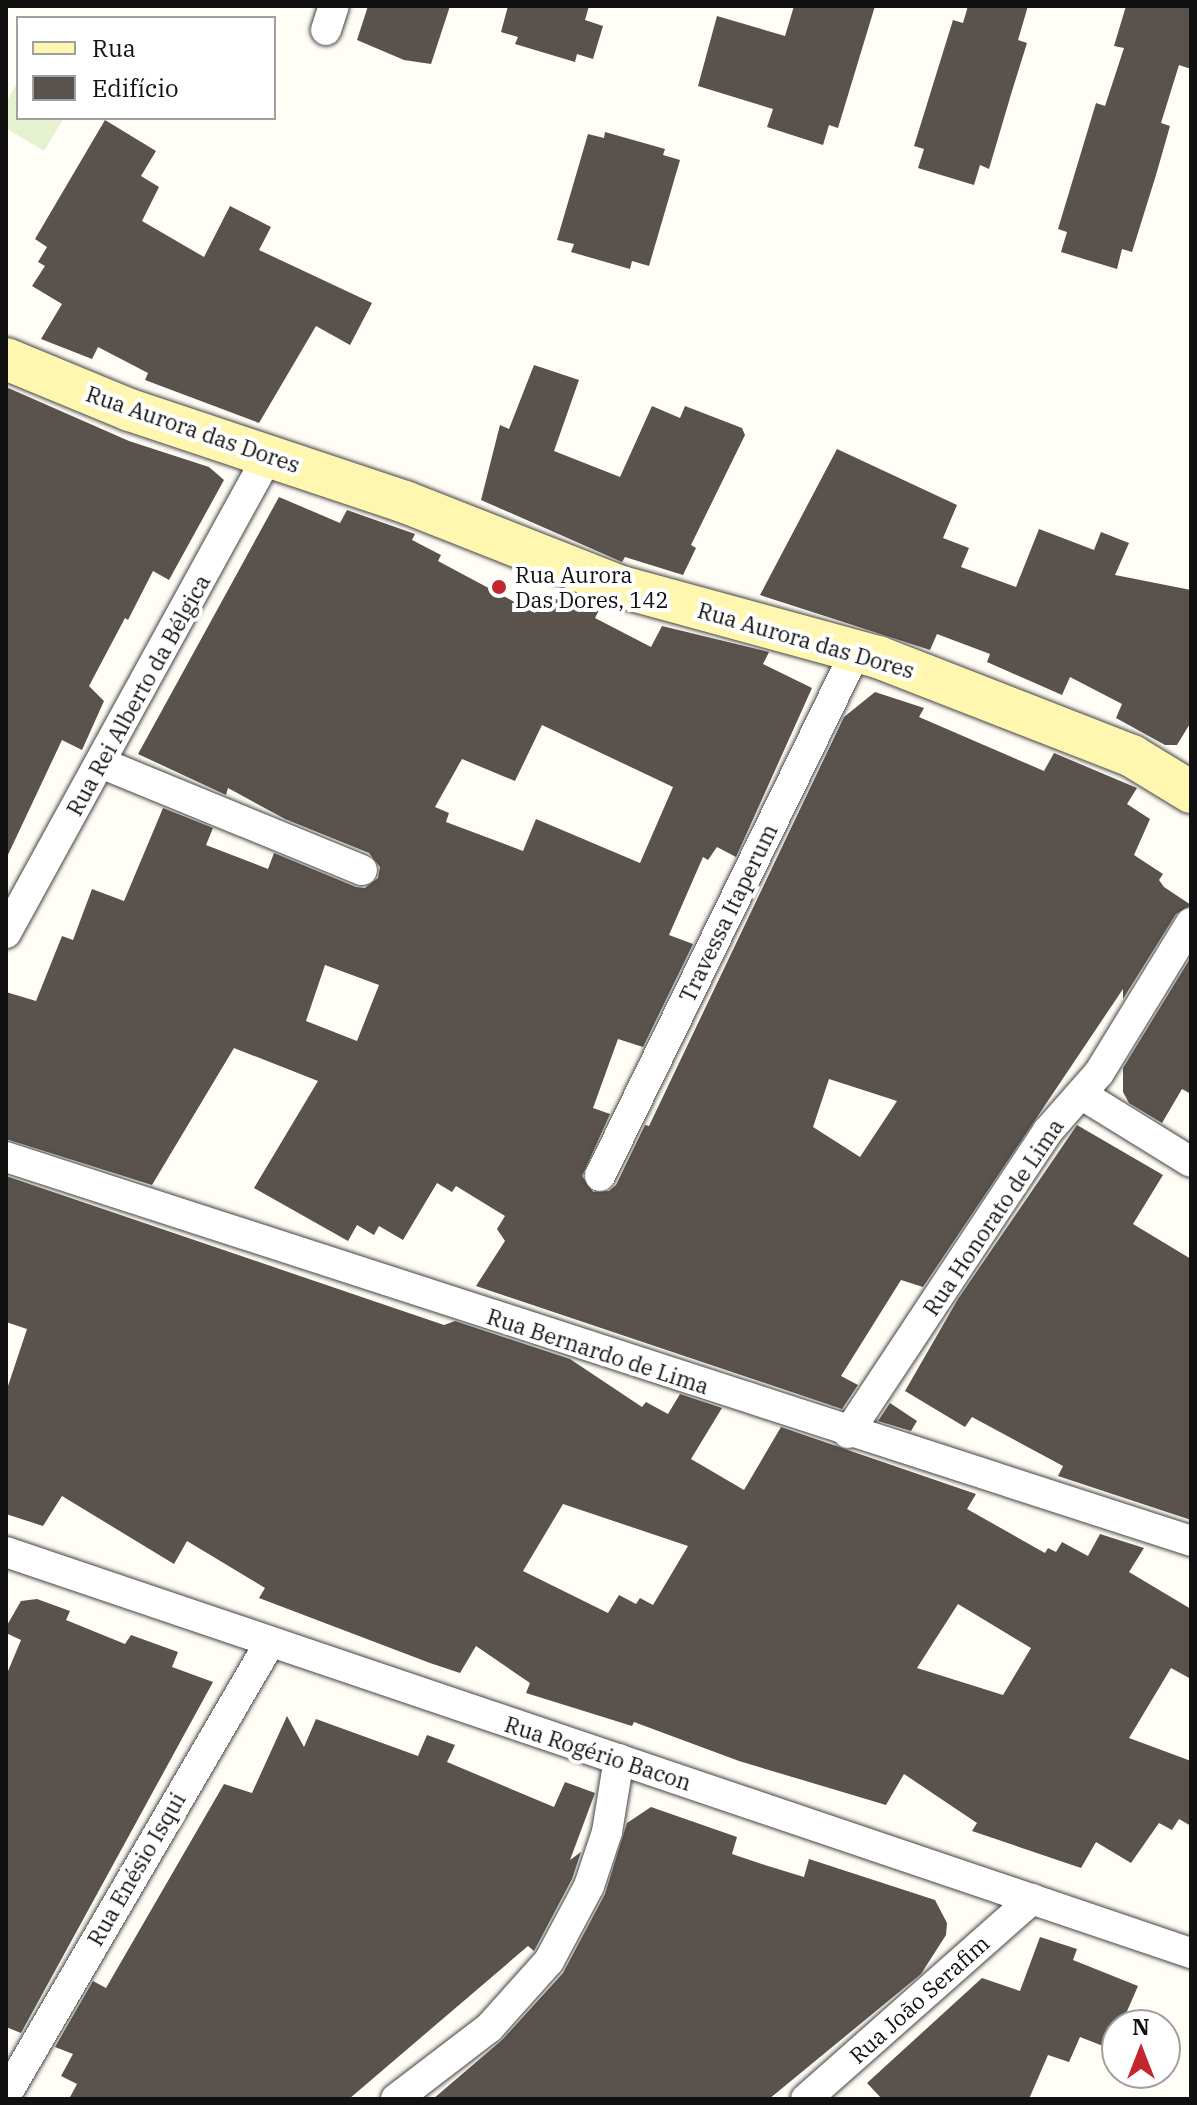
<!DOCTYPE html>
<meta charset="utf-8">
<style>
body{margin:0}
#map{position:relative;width:1197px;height:2105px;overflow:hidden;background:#fffdf5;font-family:"IBM Plex Serif",serif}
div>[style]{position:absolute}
.pitch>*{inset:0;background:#e6f2cf}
.building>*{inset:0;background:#5a524d}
.roads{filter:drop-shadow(0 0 2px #444) drop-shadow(0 0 2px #444)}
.minor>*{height:30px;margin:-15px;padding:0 15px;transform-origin:15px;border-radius:15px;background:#fff}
.secondary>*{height:42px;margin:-21px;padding:0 21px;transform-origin:21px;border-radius:21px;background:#fff6b0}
.dots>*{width:22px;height:22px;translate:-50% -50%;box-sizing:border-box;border:4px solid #fff;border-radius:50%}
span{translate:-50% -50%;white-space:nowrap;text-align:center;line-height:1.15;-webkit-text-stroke:8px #fff;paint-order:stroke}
.street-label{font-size:22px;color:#111}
.poi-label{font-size:22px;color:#111}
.left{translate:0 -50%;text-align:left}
.frame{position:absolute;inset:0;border:8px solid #111;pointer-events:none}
.legend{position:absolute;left:16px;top:16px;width:260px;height:104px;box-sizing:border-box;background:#fff;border:2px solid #a0a0a0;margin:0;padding:10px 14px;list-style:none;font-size:24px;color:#111}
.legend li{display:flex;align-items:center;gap:16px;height:40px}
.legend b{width:40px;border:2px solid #a0a0a0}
.north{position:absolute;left:1101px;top:2009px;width:80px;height:80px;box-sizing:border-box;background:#fff;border:2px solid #a0a0a0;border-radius:50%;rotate:0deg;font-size:22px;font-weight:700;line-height:32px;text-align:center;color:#111}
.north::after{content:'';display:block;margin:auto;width:28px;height:36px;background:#c4262e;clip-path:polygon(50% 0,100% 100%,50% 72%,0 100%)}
</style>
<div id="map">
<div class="pitch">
<i style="clip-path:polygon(18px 82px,18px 118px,64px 118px,44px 151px,6px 128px,6px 102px)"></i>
</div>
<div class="building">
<i style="clip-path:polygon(368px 6px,450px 6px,431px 64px,404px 60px,357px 40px)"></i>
<i style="clip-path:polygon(508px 6px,589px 6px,585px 20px,603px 26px,593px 59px,577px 54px,575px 62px,515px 44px,518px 37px,501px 32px)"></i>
<i style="clip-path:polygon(794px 6px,875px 6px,838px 128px,829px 125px,823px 145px,767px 127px,773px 109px,698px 86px,717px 16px,785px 36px)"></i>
<i style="clip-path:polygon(968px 6px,1028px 6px,1018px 40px,1027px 43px,1012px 91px,989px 169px,980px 165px,974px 185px,918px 168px,924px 149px,914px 146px,953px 20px,963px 23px)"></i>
<i style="clip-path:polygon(1126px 6px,1191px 6px,1191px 69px,1179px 65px,1161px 123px,1170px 126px,1156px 175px,1132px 252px,1122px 249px,1117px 269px,1061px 252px,1067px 232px,1058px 229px,1096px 103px,1105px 106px,1124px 48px,1114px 46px)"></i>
<i style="clip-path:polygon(105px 120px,156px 151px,141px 176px,159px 187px,142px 221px,204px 257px,230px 206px,271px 227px,259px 250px,372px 303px,350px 345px,316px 326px,259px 423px,145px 380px,148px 373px,98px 347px,92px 359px,41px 339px,62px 304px,32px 286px,45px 266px,38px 262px,47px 247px,35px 239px)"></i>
<i style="clip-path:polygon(605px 132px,665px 149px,663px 155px,680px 160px,649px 266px,632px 261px,630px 269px,571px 252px,574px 244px,557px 240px,588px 134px,604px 138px)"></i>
<i style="clip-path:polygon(534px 365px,579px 380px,554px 451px,620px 477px,652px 406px,680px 418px,685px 406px,742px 428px,745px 435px,691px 545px,696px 548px,683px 575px,625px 557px,622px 562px,481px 500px,500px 425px,509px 429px)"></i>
<i style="clip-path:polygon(6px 387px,129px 441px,209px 467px,224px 480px,169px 580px,153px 571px,128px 620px,125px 618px,89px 686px,104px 701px,82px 750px,62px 740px,6px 859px)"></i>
<i style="clip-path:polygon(837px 449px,957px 505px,943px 538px,969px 548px,961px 567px,1016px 587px,1039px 529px,1094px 550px,1101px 532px,1129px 543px,1115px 575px,1191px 590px,1191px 722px,1177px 745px,1165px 745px,1116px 718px,1122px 704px,1070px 677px,1062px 695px,987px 662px,990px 654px,937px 634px,930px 650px,760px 595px)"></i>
<i style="clip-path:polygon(evenodd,279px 497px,340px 523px,347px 510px,415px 534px,412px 540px,441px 555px,438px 561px,535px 613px,544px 596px,599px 610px,595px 618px,651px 647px,662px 626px,769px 652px,763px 664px,812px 688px,736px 857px,717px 847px,708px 860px,703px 857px,669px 935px,693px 944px,643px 1047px,618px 1039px,593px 1108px,610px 1114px,582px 1176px,593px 1192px,609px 1191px,616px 1185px,645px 1125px,649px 1126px,844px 717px,875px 692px,924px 708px,919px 717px,1044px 771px,1054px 753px,1137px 788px,1127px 804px,1150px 819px,1134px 855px,1163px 874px,1159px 880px,1164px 887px,1191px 905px,1176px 914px,1123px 999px,1123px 989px,923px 1287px,901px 1280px,841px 1376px,858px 1385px,842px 1409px,476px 1286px,505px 1241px,497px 1229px,505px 1216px,456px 1186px,452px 1192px,437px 1183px,403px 1240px,379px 1226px,374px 1235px,357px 1225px,348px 1241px,254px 1188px,318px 1081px,234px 1048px,152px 1185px,6px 1139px,6px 992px,36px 1001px,62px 936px,73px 940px,92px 889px,124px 901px,163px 808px,213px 828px,206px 845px,268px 869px,274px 853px,356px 887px,365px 888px,378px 878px,380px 867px,369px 853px,285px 819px,228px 788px,226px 795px,138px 754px,279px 497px,542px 725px,673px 787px,640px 863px,536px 819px,523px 851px,446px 822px,449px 813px,435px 807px,462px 759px,515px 781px,542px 725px,279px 497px,325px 965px,379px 985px,357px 1041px,306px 1021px,325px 965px,279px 497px,829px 1079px,897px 1101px,860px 1157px,813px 1127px,829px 1079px)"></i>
<i style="clip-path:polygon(1191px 957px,1191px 1094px,1182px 1089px,1162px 1123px,1129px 1103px,1123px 1092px,1123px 1068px)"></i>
<i style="clip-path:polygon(1077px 1125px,1163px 1175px,1133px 1224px,1191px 1259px,1191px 1520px,1058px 1476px,1063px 1466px,972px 1417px,965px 1427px,905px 1391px,958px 1299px)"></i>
<i style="clip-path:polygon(evenodd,6px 1176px,444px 1325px,455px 1321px,570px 1359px,642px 1407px,646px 1402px,668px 1414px,680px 1394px,722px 1408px,691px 1459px,744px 1490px,781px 1427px,976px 1494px,967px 1509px,1045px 1553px,1048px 1548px,1056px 1552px,1062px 1542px,1088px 1556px,1100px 1534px,1144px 1548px,1129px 1572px,1191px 1609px,1191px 1679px,1171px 1668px,1129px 1738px,1191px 1761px,1191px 1826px,1179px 1819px,1172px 1830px,1159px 1823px,1131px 1863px,1096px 1842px,1081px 1868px,972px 1831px,977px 1823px,904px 1774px,886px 1805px,739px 1761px,634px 1722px,632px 1726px,526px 1693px,530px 1683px,476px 1646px,460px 1673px,430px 1663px,259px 1598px,265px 1588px,187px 1541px,174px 1564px,62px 1496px,43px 1526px,6px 1514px,6px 1392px,27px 1329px,6px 1322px,6px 1176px,563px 1504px,688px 1546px,653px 1605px,640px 1598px,636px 1604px,619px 1595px,608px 1613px,523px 1571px,563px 1504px,6px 1176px,958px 1604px,1031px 1648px,1003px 1695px,917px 1668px,958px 1604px)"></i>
<i style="clip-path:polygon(890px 1403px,917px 1421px,911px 1431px,878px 1421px)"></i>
<i style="clip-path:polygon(37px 1599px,70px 1611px,66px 1620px,125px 1644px,131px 1635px,178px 1652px,172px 1667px,213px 1682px,21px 2033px,6px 2027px,6px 1676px,21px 1640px,6px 1633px,6px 1627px,21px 1601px)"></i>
<i style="clip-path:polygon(287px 1716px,304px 1747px,316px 1719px,418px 1756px,427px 1735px,455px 1745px,447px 1762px,554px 1807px,565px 1782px,595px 1793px,570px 1860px,581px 1852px,572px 1879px,534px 1951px,528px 1946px,349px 2099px,69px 2099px,77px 2084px,61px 2076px,73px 2054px,55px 2047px,93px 1981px,106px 1988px,224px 1784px,252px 1793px)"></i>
<i style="clip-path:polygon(651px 1807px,737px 1837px,732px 1854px,768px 1866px,804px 1877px,809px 1859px,935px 1900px,947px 1923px,946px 1935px,921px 1974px,769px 2099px,433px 2099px,502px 2040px,563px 1973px,605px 1894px,627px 1823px)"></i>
<i style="clip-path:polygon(1040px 1937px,1077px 1949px,1073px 1960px,1138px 1986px,1121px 2025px,1112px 2026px,1103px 2046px,1080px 2037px,1069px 2062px,1048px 2055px,1029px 2099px,882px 2099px,867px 2083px,982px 1978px,1020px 1991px)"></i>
</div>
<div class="roads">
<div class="minor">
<i style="left:326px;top:30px;width:25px;rotate:-72deg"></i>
<i style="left:101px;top:763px;width:282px;rotate:22.3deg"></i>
<i style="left:6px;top:933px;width:544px;rotate:-61.22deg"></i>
<i style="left:1081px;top:1094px;width:129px;rotate:31.7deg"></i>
<i style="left:6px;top:1157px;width:1246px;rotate:17.95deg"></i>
<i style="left:600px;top:1176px;width:584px;rotate:-64.01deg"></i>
<i style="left:848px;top:1433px;width:362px;rotate:-56.5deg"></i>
<i style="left:1048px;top:1131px;width:77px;rotate:-48.7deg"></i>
<i style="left:1099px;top:1073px;width:176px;rotate:-58.5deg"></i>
<i style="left:6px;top:1552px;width:1251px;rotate:18.7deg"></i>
<i style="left:6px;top:2095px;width:522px;rotate:-59.75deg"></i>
<i style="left:396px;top:2099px;width:117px;rotate:-37.4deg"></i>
<i style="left:489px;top:2028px;width:90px;rotate:-48.2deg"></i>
<i style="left:549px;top:1961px;width:85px;rotate:-61.9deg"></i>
<i style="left:589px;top:1886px;width:57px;rotate:-71.6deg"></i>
<i style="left:607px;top:1832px;width:74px;rotate:-80.7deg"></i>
<i style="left:806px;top:2099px;width:302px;rotate:-41.5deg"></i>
</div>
<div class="secondary">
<i style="left:6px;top:359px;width:134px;rotate:22.4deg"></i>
<i style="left:130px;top:410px;width:290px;rotate:18.5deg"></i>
<i style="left:405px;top:502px;width:229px;rotate:21.5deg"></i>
<i style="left:618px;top:586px;width:270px;rotate:15.3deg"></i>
<i style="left:878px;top:657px;width:273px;rotate:21.3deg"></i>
<i style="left:1132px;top:756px;width:69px;rotate:31.4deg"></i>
</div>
</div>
<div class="dots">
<i style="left:499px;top:587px;background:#c4262e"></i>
</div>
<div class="street-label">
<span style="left:193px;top:429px;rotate:19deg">Rua Aurora das Dores</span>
<span style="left:806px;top:640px;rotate:16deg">Rua Aurora das Dores</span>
<span style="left:138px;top:695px;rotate:-61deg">Rua Rei Alberto da Bélgica</span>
<span style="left:728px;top:913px;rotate:-64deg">Travessa Itaperum</span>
<span style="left:993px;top:1217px;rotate:-56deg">Rua Honorato de Lima</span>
<span style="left:598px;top:1351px;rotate:18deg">Rua Bernardo de Lima</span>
<span style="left:598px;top:1753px;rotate:18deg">Rua Rogério Bacon</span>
<span style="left:136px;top:1869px;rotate:-60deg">Rua Enésio Isqui</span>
<span style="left:919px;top:1999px;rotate:-42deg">Rua João Serafim</span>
</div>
<div class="poi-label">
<span class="left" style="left:515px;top:587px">Rua Aurora<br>Das Dores, 142</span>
</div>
<div class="frame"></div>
<ul class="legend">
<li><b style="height:10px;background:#fff6b0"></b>Rua</li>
<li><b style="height:22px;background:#5a524d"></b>Edifício</li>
</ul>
<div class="north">N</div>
</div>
